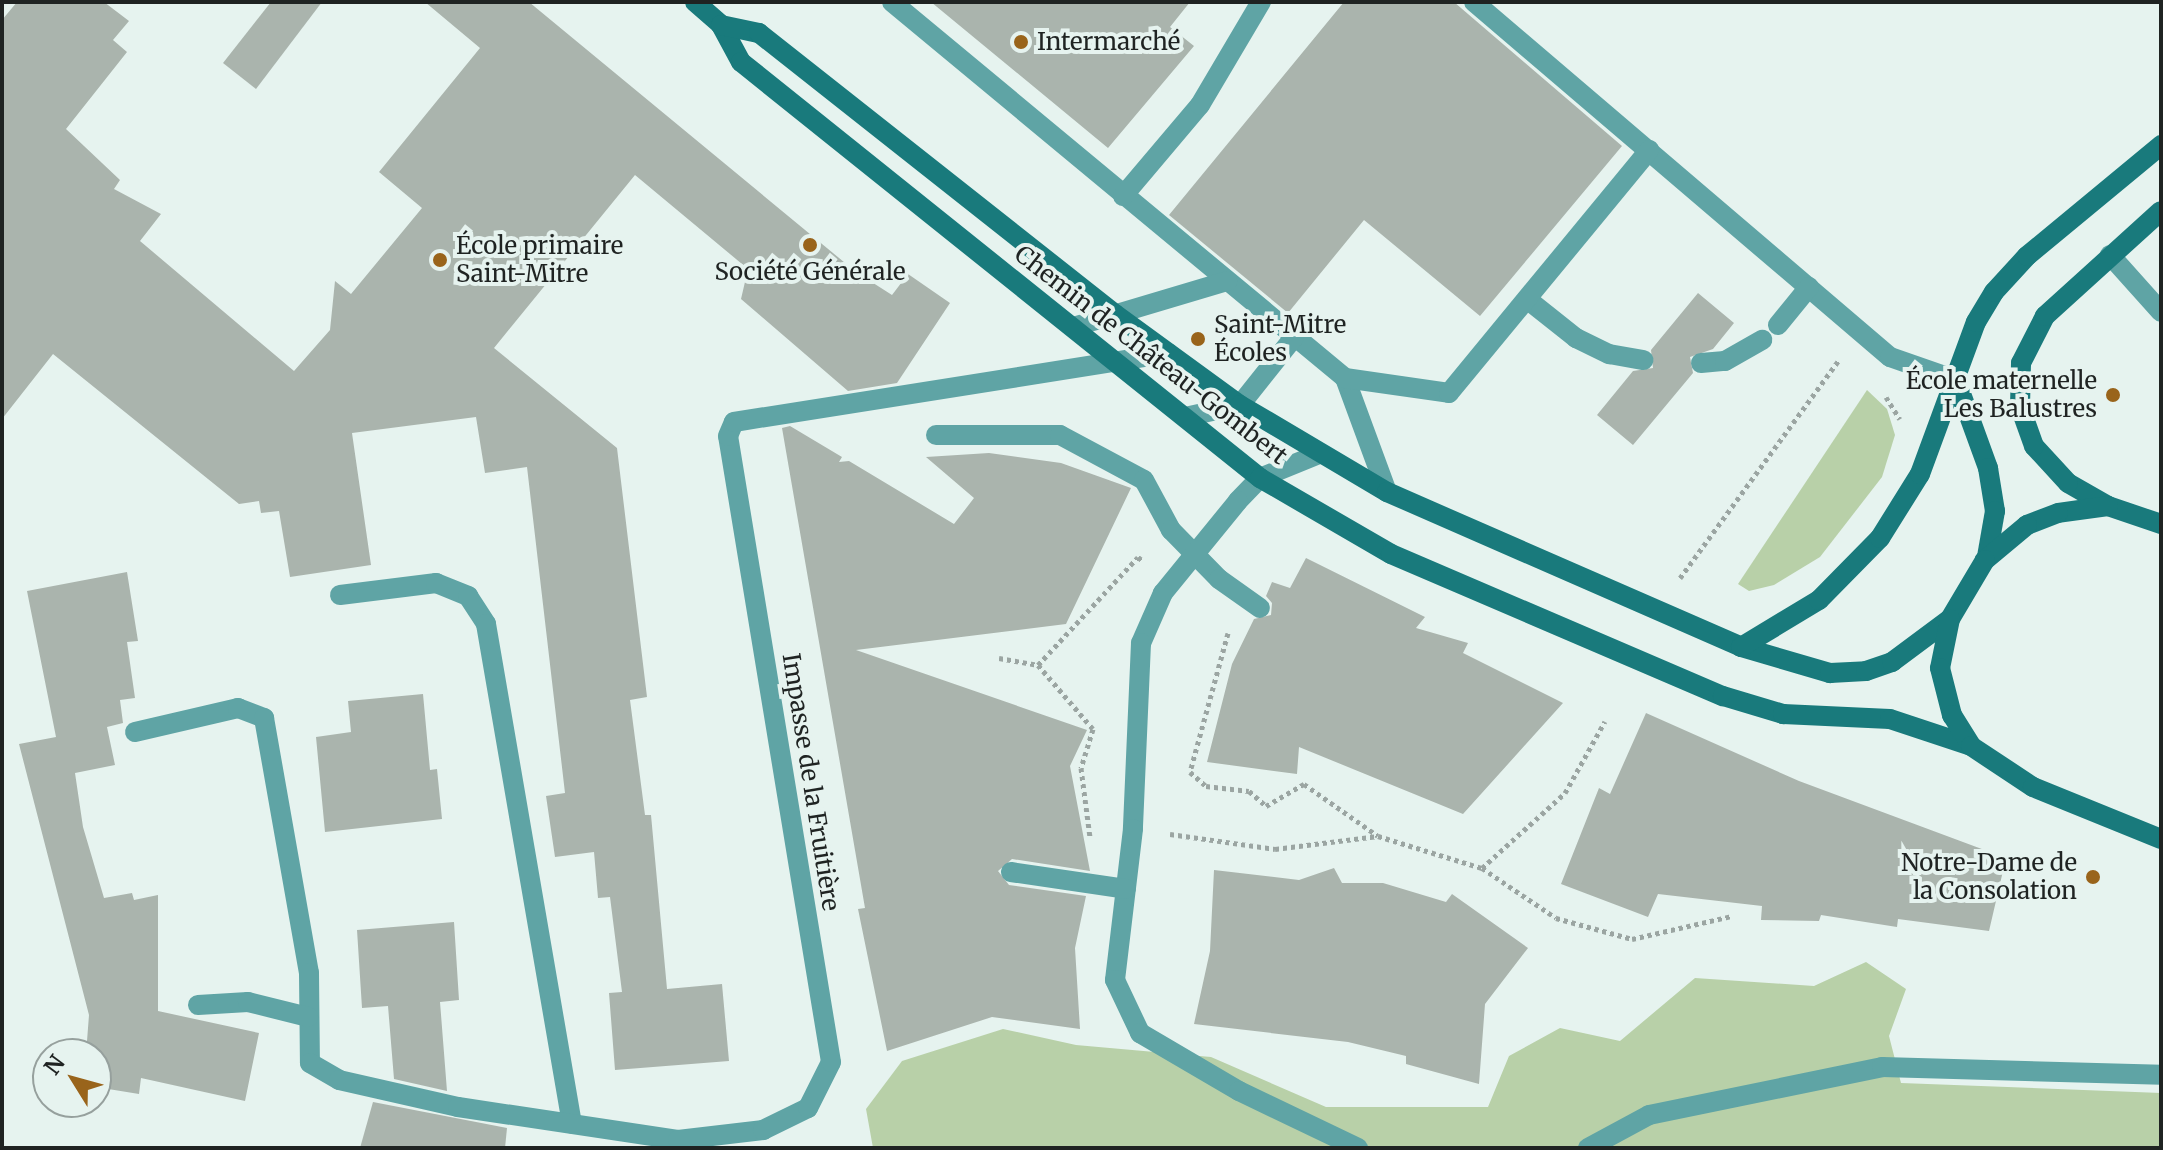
<!DOCTYPE html>
<meta charset="utf-8">
<style>
body{margin:0}
#map{position:relative;width:2163px;height:1150px;overflow:hidden;background:#e6f3ef;font-family:Merriweather,serif}
div>[style]{position:absolute}
.green>*{inset:0;background:#b8d0a8}
.building>*{inset:0;background:#aab4ad}
.path>*{height:5px;margin-top:-2.5px;transform-origin:0;background:repeating-linear-gradient(90deg,#9ba5a2 0 4px,transparent 0 8px)}
.lane>*{height:20px;margin:-10px;padding:0 10px;transform-origin:10px;border-radius:10px;background:#5fa4a5}
.street>*{height:20px;margin:-10px;padding:0 10px;transform-origin:10px;border-radius:10px;background:#5fa4a5}
.secondary>*{height:20px;margin:-10px;padding:0 10px;transform-origin:10px;border-radius:10px;background:#197a7c}
.dots>*{width:22px;height:22px;translate:-50% -50%;box-sizing:border-box;border:4px solid #e6f3ef;border-radius:50%}
span{translate:-50% -50%;white-space:nowrap;text-align:center;line-height:1.15;-webkit-text-stroke:8px #e6f3ef;paint-order:stroke}
.poi-label{font-size:24px;color:#1f2322}
.left{translate:0 -50%;text-align:left}
.right{translate:-100% -50%;text-align:right}
.street-label{font-size:24px;color:#1f2322}
.frame{position:absolute;inset:0;border:4px solid #1f2322;pointer-events:none}
.north{position:absolute;left:32px;top:1038px;width:80px;height:80px;box-sizing:border-box;background:#e6f3ef;border:2px solid #96a09d;border-radius:50%;rotate:307deg;font-size:22px;font-weight:700;line-height:32px;text-align:center;color:#1f2322}
.north::after{content:'';display:block;margin:auto;width:28px;height:36px;background:#99641b;clip-path:polygon(50% 0,100% 100%,50% 72%,0 100%)}
</style>
<div id="map">
<div class="green">
<i style="clip-path:polygon(1867px 390px,1887px 409px,1895px 435px,1882px 477px,1820px 557px,1774px 585px,1749px 591px,1738px 584px)"></i>
<i style="clip-path:polygon(1866px 962px,1906px 989px,1889px 1036px,1901px 1083px,2161px 1093px,2161px 1148px,873px 1148px,866px 1109px,902px 1061px,1003px 1029px,1076px 1045px,1211px 1057px,1326px 1107px,1488px 1107px,1509px 1056px,1560px 1028px,1620px 1041px,1695px 978px,1814px 986px)"></i>
</div>
<div class="building">
<i style="clip-path:polygon(17px 2px,104px 2px,129px 21px,113px 40px,127px 52px,66px 129px,120px 180px,114px 189px,161px 214px,140px 241px,294px 371px,330px 330px,335px 281px,351px 294px,422px 208px,379px 172px,480px 48px,425px 2px,529px 2px,856px 272px,892px 295px,908px 274px,950px 303px,897px 383px,848px 391px,741px 299px,748px 269px,635px 175px,494px 348px,617px 448px,647px 697px,630px 700px,645px 815px,651px 815px,667px 989px,722px 984px,729px 1061px,615px 1070px,609px 993px,622px 992px,610px 897px,598px 898px,594px 852px,555px 857px,546px 796px,565px 793px,527px 467px,485px 473px,476px 417px,352px 433px,371px 565px,290px 577px,279px 511px,261px 513px,259px 501px,239px 504px,53px 354px,2px 419px,2px 20px)"></i>
<i style="clip-path:polygon(271px 2px,322px 2px,256px 89px,223px 63px)"></i>
<i style="clip-path:polygon(931px 2px,1190px 2px,1170px 27px,1194px 46px,1108px 148px)"></i>
<i style="clip-path:polygon(1344px 2px,1454px 2px,1622px 146px,1480px 316px,1364px 220px,1288px 313px,1169px 215px)"></i>
<i style="clip-path:polygon(1698px 293px,1734px 323px,1713px 349px,1690px 357px,1693px 373px,1633px 445px,1597px 415px,1633px 371px,1653px 368px,1651px 350px)"></i>
<i style="clip-path:polygon(790px 426px,842px 457px,839px 462px,849px 461px,954px 524px,974px 498px,926px 457px,989px 453px,1061px 463px,1131px 488px,1066px 624px,856px 650px,1087px 730px,1070px 766px,1090px 871px,1012px 859px,998px 871px,1009px 885px,1086px 896px,1075px 948px,1080px 1029px,992px 1017px,887px 1051px,858px 909px,865px 908px,782px 428px)"></i>
<i style="clip-path:polygon(1306px 558px,1425px 617px,1416px 628px,1468px 643px,1463px 653px,1563px 703px,1463px 814px,1299px 747px,1297px 774px,1207px 762px,1232px 664px,1254px 619px,1271px 615px,1272px 603px,1266px 596px,1272px 582px,1290px 588px)"></i>
<i style="clip-path:polygon(127px 572px,138px 641px,127px 642px,135px 698px,120px 700px,123px 723px,107px 727px,115px 765px,75px 773px,83px 827px,104px 898px,132px 893px,134px 900px,158px 895px,158px 1011px,259px 1033px,245px 1101px,141px 1078px,139px 1094px,96px 1087px,96px 1054px,86px 1054px,89px 1015px,19px 744px,56px 737px,27px 591px)"></i>
<i style="clip-path:polygon(423px 694px,430px 770px,437px 769px,442px 819px,325px 832px,316px 737px,351px 732px,348px 701px)"></i>
<i style="clip-path:polygon(1646px 713px,1799px 781px,2006px 858px,1989px 931px,1898px 919px,1897px 927px,1821px 915px,1819px 921px,1761px 920px,1762px 906px,1658px 894px,1648px 917px,1561px 884px,1599px 788px,1610px 794px)"></i>
<i style="clip-path:polygon(1334px 868px,1342px 883px,1383px 883px,1446px 902px,1452px 894px,1528px 948px,1485px 1004px,1479px 1084px,1406px 1064px,1406px 1056px,1348px 1042px,1194px 1024px,1210px 951px,1214px 870px,1299px 880px)"></i>
<i style="clip-path:polygon(454px 922px,459px 1000px,440px 1002px,447px 1091px,394px 1079px,388px 1006px,362px 1008px,357px 930px)"></i>
<i style="clip-path:polygon(373px 1102px,507px 1128px,505px 1148px,360px 1148px)"></i>
</div>
<div class="path">
<i style="left:1886px;top:397px;width:26px;rotate:58deg"></i>
<i style="left:1680px;top:578px;width:270px;rotate:-53.9deg"></i>
<i style="left:1228px;top:633px;width:144px;rotate:105.3deg"></i>
<i style="left:1190px;top:772px;width:21px;rotate:41deg"></i>
<i style="left:1206px;top:786px;width:43px;rotate:6.6deg"></i>
<i style="left:1249px;top:791px;width:23px;rotate:41deg"></i>
<i style="left:1266px;top:806px;width:44px;rotate:-30.1deg"></i>
<i style="left:1304px;top:784px;width:90px;rotate:35.1deg"></i>
<i style="left:999px;top:658px;width:40px;rotate:10deg"></i>
<i style="left:1038px;top:665px;width:147px;rotate:-47.2deg"></i>
<i style="left:1138px;top:557px;width:6px;rotate:39deg"></i>
<i style="left:1038px;top:665px;width:84px;rotate:49.3deg"></i>
<i style="left:1093px;top:729px;width:41px;rotate:107.1deg"></i>
<i style="left:1081px;top:768px;width:70px;rotate:82.6deg"></i>
<i style="left:1170px;top:834px;width:106px;rotate:8.1deg"></i>
<i style="left:1275px;top:849px;width:104px;rotate:-7.2deg"></i>
<i style="left:1378px;top:836px;width:109px;rotate:17.1deg"></i>
<i style="left:1482px;top:868px;width:89px;rotate:34deg"></i>
<i style="left:1556px;top:918px;width:79px;rotate:15.4deg"></i>
<i style="left:1632px;top:939px;width:103px;rotate:-13deg"></i>
<i style="left:1482px;top:868px;width:112px;rotate:-42.1deg"></i>
<i style="left:1565px;top:793px;width:82px;rotate:-60.9deg"></i>
</div>
<div class="lane">
<i style="left:892px;top:2px;width:589px;rotate:39.69deg"></i>
<i style="left:1345px;top:378px;width:121px;rotate:69.8deg"></i>
<i style="left:1474px;top:2px;width:547px;rotate:40.48deg"></i>
<i style="left:1890px;top:357px;width:70px;rotate:19.2deg"></i>
<i style="left:1123px;top:196px;width:119px;rotate:-49.8deg"></i>
<i style="left:1200px;top:105px;width:120px;rotate:-59.4deg"></i>
<i style="left:2110px;top:255px;width:76px;rotate:48.2deg"></i>
<i style="left:1527px;top:299px;width:63px;rotate:38.5deg"></i>
<i style="left:1576px;top:338px;width:37px;rotate:26deg"></i>
<i style="left:1609px;top:354px;width:35px;rotate:10deg"></i>
<i style="left:1778px;top:325px;width:49px;rotate:-50.8deg"></i>
<i style="left:1073px;top:327px;width:161px;rotate:-16.6deg"></i>
<i style="left:1701px;top:363px;width:24px;rotate:-5deg"></i>
<i style="left:1725px;top:361px;width:43px;rotate:-29.6deg"></i>
<i style="left:1345px;top:378px;width:105px;rotate:8.2deg"></i>
<i style="left:1449px;top:393px;width:315px;rotate:-50.5deg"></i>
<i style="left:1185px;top:417px;width:56px;rotate:-12.3deg"></i>
<i style="left:1240px;top:405px;width:87px;rotate:-51.5deg"></i>
<i style="left:936px;top:435px;width:124px"></i>
<i style="left:1060px;top:435px;width:95px;rotate:28.2deg"></i>
<i style="left:1144px;top:480px;width:57px;rotate:61.6deg"></i>
<i style="left:1171px;top:530px;width:69px;rotate:45.6deg"></i>
<i style="left:1219px;top:579px;width:50px;rotate:35.3deg"></i>
<i style="left:1319px;top:454px;width:64px;rotate:157.9deg"></i>
<i style="left:1260px;top:478px;width:32px;rotate:134deg"></i>
<i style="left:1238px;top:501px;width:119px;rotate:129.2deg"></i>
<i style="left:1163px;top:593px;width:55px;rotate:113.7deg"></i>
<i style="left:1141px;top:643px;width:186px;rotate:92.5deg"></i>
<i style="left:1133px;top:829px;width:152px;rotate:96.8deg"></i>
<i style="left:1115px;top:980px;width:59px;rotate:64.7deg"></i>
<i style="left:1140px;top:1033px;width:115px;rotate:30.4deg"></i>
<i style="left:1239px;top:1091px;width:132px;rotate:25.6deg"></i>
<i style="left:135px;top:732px;width:106px;rotate:-13.1deg"></i>
<i style="left:238px;top:708px;width:28px;rotate:21deg"></i>
<i style="left:264px;top:718px;width:259px;rotate:80deg"></i>
<i style="left:309px;top:973px;width:90px;rotate:89.4deg"></i>
<i style="left:310px;top:1063px;width:34px;rotate:30deg"></i>
<i style="left:1011px;top:872px;width:116px;rotate:8.4deg"></i>
<i style="left:198px;top:1005px;width:50px;rotate:-3.4deg"></i>
<i style="left:248px;top:1002px;width:62px;rotate:14deg"></i>
<i style="left:1588px;top:1148px;width:69px;rotate:-28.4deg"></i>
<i style="left:1649px;top:1115px;width:238px;rotate:-11.6deg"></i>
<i style="left:1882px;top:1067px;width:279px;rotate:1.6deg"></i>
</div>
<div class="street">
<i style="left:340px;top:595px;width:97px;rotate:-7.1deg"></i>
<i style="left:436px;top:583px;width:35px;rotate:22deg"></i>
<i style="left:468px;top:596px;width:33px;rotate:57deg"></i>
<i style="left:486px;top:624px;width:507px;rotate:80.24deg"></i>
<i style="left:339px;top:1080px;width:122px;rotate:12.8deg"></i>
<i style="left:458px;top:1107px;width:222px;rotate:8.5deg"></i>
<i style="left:678px;top:1140px;width:86px;rotate:-6.7deg"></i>
<i style="left:763px;top:1130px;width:50px;rotate:-26.1deg"></i>
<i style="left:808px;top:1108px;width:51px;rotate:-63.4deg"></i>
<i style="left:831px;top:1062px;width:634px;rotate:-99.34deg"></i>
<i style="left:728px;top:436px;width:15px;rotate:-67deg"></i>
<i style="left:734px;top:422px;width:440px;rotate:-9deg"></i>
</div>
<div class="secondary">
<i style="left:695px;top:2px;width:35px;rotate:41deg"></i>
<i style="left:721px;top:25px;width:42px;rotate:61.6deg"></i>
<i style="left:741px;top:62px;width:665px;rotate:38.71deg"></i>
<i style="left:1260px;top:478px;width:151px;rotate:30.1deg"></i>
<i style="left:1391px;top:554px;width:361px;rotate:23.2deg"></i>
<i style="left:1723px;top:696px;width:63px;rotate:16.7deg"></i>
<i style="left:1783px;top:714px;width:107px;rotate:2.7deg"></i>
<i style="left:1890px;top:719px;width:85px;rotate:18.4deg"></i>
<i style="left:721px;top:25px;width:39px;rotate:12deg"></i>
<i style="left:759px;top:33px;width:454px;rotate:38.3deg"></i>
<i style="left:1115px;top:314px;width:155px;rotate:36.1deg"></i>
<i style="left:1240px;top:405px;width:171px;rotate:30.6deg"></i>
<i style="left:1387px;top:492px;width:386px;rotate:23.6deg"></i>
<i style="left:1741px;top:647px;width:93px;rotate:16.3deg"></i>
<i style="left:1830px;top:673px;width:36px;rotate:-3deg"></i>
<i style="left:1866px;top:671px;width:28px;rotate:-19deg"></i>
<i style="left:1892px;top:662px;width:72px;rotate:-36.6deg"></i>
<i style="left:1956px;top:380px;width:94px;rotate:70deg"></i>
<i style="left:1988px;top:468px;width:44px;rotate:80.8deg"></i>
<i style="left:1995px;top:511px;width:47px;rotate:99.9deg"></i>
<i style="left:2108px;top:506px;width:46px;rotate:-150.1deg"></i>
<i style="left:2068px;top:483px;width:50px;rotate:-132.6deg"></i>
<i style="left:2034px;top:446px;width:41px;rotate:-109.7deg"></i>
<i style="left:2020px;top:407px;width:44px;rotate:-88.7deg"></i>
<i style="left:2021px;top:363px;width:53px;rotate:-62.9deg"></i>
<i style="left:2045px;top:316px;width:156px;rotate:-42.2deg"></i>
<i style="left:2161px;top:524px;width:56px;rotate:-161.2deg"></i>
<i style="left:2108px;top:506px;width:50px;rotate:172deg"></i>
<i style="left:2058px;top:513px;width:33px;rotate:159deg"></i>
<i style="left:2027px;top:525px;width:55px;rotate:140.2deg"></i>
<i style="left:1985px;top:560px;width:69px;rotate:120.7deg"></i>
<i style="left:1950px;top:619px;width:50px;rotate:101.5deg"></i>
<i style="left:1940px;top:668px;width:49px;rotate:75.7deg"></i>
<i style="left:1952px;top:715px;width:36px;rotate:58deg"></i>
<i style="left:1971px;top:746px;width:74px;rotate:33.5deg"></i>
<i style="left:2033px;top:787px;width:138px;rotate:22.1deg"></i>
<i style="left:1741px;top:647px;width:91px;rotate:-31.1deg"></i>
<i style="left:1819px;top:600px;width:87px;rotate:-45.5deg"></i>
<i style="left:1880px;top:538px;width:75px;rotate:-58deg"></i>
<i style="left:1920px;top:474px;width:162px;rotate:-69.8deg"></i>
<i style="left:1976px;top:322px;width:35px;rotate:-59deg"></i>
<i style="left:1994px;top:292px;width:49px;rotate:-47.5deg"></i>
<i style="left:2027px;top:256px;width:174px;rotate:-39.6deg"></i>
</div>
<div class="dots">
<i style="left:1021px;top:42px;background:#99641b"></i>
<i style="left:810px;top:245px;background:#99641b"></i>
<i style="left:440px;top:260px;background:#99641b"></i>
<i style="left:1198px;top:339px;background:#99641b"></i>
<i style="left:2113px;top:395px;background:#99641b"></i>
<i style="left:2093px;top:877px;background:#99641b"></i>
</div>
<div class="poi-label">
<span class="left" style="left:1037px;top:42px">Intermarché</span>
<span class="left" style="left:456px;top:260px">École primaire<br>Saint-Mitre</span>
<span style="left:810px;top:272px">Société Générale</span>
<span class="left" style="left:1214px;top:339px">Saint-Mitre<br>Écoles</span>
<span class="right" style="left:2097px;top:395px">École maternelle<br>Les Balustres</span>
<span class="right" style="left:2077px;top:877px">Notre-Dame de<br>la Consolation</span>
</div>
<div class="street-label">
<span style="left:1151px;top:355px;rotate:38deg">Chemin de Château-Gombert</span>
<span style="left:811px;top:782px;rotate:81deg">Impasse de la Fruitière</span>
</div>
<div class="frame"></div>
<div class="north">N</div>
</div>
